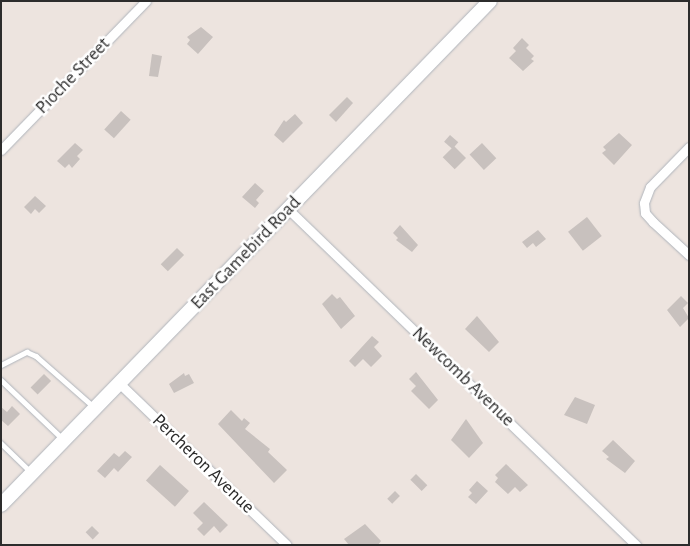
<!DOCTYPE html>
<style>
body{margin:0}
#map{position:relative;width:690px;height:546px;overflow:hidden;background:#ede4df;font-family:"Alegreya Sans",sans-serif}
div>[style]{position:absolute}
.building>*{inset:0;background:#c8c1be;transform-origin:0 0}
.roads{filter:drop-shadow(0 0 1px #afb4bb) drop-shadow(0 0 1px #afb4bb)}
.service>*{height:4.5px;margin:-2.25px;padding:0 2.25px;transform-origin:2.25px;border-radius:2.25px;background:#fff}
.minor>*{height:9px;margin:-4.5px;padding:0 4.5px;transform-origin:4.5px;border-radius:4.5px;background:#fff}
.secondary>*{height:14px;margin:-7px;padding:0 7px;transform-origin:7px;border-radius:7px;background:#fff}
span{translate:-50% -50%;white-space:nowrap;text-align:center;line-height:1.15;-webkit-text-stroke:5px #fff;paint-order:stroke}
.street-label{font-size:19px;color:#2c2c2c}
.frame{position:absolute;inset:0;border:2px solid #2c2c2c;pointer-events:none}
</style>
<div id="map">
<div class="building">
<i style="clip-path:polygon(201px 27px,213px 37px,198px 54px,187px 44px,190px 40px,187px 37px)"></i>
<i style="clip-path:polygon(522px 38px,529px 45px,526px 48px,534px 56px,531px 59px,534px 61px,523px 71px,509px 58px,516px 51px,513px 48px)"></i>
<i style="clip-path:polygon(152px 54px,162px 56px,158px 77px,149px 76px)"></i>
<i style="clip-path:polygon(347px 97px,353px 103px,336px 122px,329px 115px)"></i>
<i style="left:121px;top:111px;width:13px;height:25px;rotate:42deg"></i>
<i style="clip-path:polygon(295px 114px,303px 123px,283px 143px,274px 135px,284px 120px,286px 122px)"></i>
<i style="clip-path:polygon(619px 133px,632px 145px,614px 165px,602px 153px,606px 150px,603px 147px)"></i>
<i style="left:450px;top:135px;width:11px;height:9px;rotate:41deg"></i>
<i style="clip-path:polygon(75px 143px,83px 150px,77px 156px,80px 159px,72px 168px,69px 164px,65px 168px,57px 161px)"></i>
<i style="left:482px;top:143px;width:21px;height:17px;rotate:47deg"></i>
<i style="left:454px;top:146px;width:17px;height:16px;rotate:45deg"></i>
<i style="clip-path:polygon(255px 183px,264px 191px,256px 200px,259px 203px,255px 208px,242px 197px)"></i>
<i style="clip-path:polygon(35px 196px,46px 206px,39px 213px,35px 209px,31px 214px,24px 207px)"></i>
<i style="left:587px;top:217px;width:24px;height:24px;rotate:52deg"></i>
<i style="clip-path:polygon(400px 225px,418px 245px,412px 252px,396px 240px,398px 238px,393px 233px)"></i>
<i style="clip-path:polygon(538px 230px,546px 239px,536px 247px,533px 243px,527px 248px,522px 242px)"></i>
<i style="left:177px;top:248px;width:10px;height:23px;rotate:45deg"></i>
<i style="clip-path:polygon(332px 294px,337px 299px,340px 297px,355px 316px,341px 329px,322px 304px)"></i>
<i style="clip-path:polygon(681px 296px,688px 303px,683px 308px,689px 318px,680px 327px,667px 310px)"></i>
<i style="clip-path:polygon(477px 316px,499px 342px,489px 352px,465px 329px)"></i>
<i style="clip-path:polygon(372px 336px,379px 342px,374px 347px,382px 356px,371px 367px,363px 359px,355px 367px,349px 361px)"></i>
<i style="clip-path:polygon(416px 372px,438px 400px,429px 409px,411px 391px,416px 386px,409px 379px)"></i>
<i style="clip-path:polygon(184px 373px,185px 376px,189px 374px,194px 383px,174px 393px,169px 384px)"></i>
<i style="left:44px;top:374px;width:10px;height:19px;rotate:45deg"></i>
<i style="clip-path:polygon(575px 397px,595px 405px,587px 424px,564px 415px)"></i>
<i style="clip-path:polygon(12px 406px,20px 414px,8px 426px,1px 420px,1px 407px,7px 412px)"></i>
<i style="clip-path:polygon(231px 410px,242px 421px,244px 418px,250px 423px,245px 429px,270px 449px,268px 452px,287px 470px,274px 483px,218px 424px)"></i>
<i style="clip-path:polygon(466px 419px,483px 443px,469px 458px,451px 440px)"></i>
<i style="clip-path:polygon(613px 440px,635px 461px,625px 473px,606px 459px,609px 457px,602px 451px)"></i>
<i style="clip-path:polygon(125px 451px,132px 457px,118px 472px,114px 468px,105px 478px,97px 471px,114px 453px,119px 457px)"></i>
<i style="clip-path:polygon(506px 464px,528px 485px,520px 492px,515px 487px,508px 494px,495px 482px,498px 478px,495px 475px)"></i>
<i style="left:160px;top:465px;width:39px;height:21px;rotate:42deg"></i>
<i style="left:416px;top:474px;width:16px;height:8px;rotate:45deg"></i>
<i style="clip-path:polygon(477px 481px,488px 491px,476px 504px,468px 497px,472px 493px,469px 490px)"></i>
<i style="left:395px;top:491px;width:7px;height:11px;rotate:45deg"></i>
<i style="clip-path:polygon(204px 502px,228px 525px,220px 533px,214px 526px,204px 536px,197px 529px,203px 523px,193px 513px)"></i>
<i style="clip-path:polygon(365px 524px,381px 541px,378px 545px,349px 545px,344px 539px)"></i>
<i style="left:92px;top:526px;width:10px;height:9px;rotate:45deg"></i>
</div>
<div class="roads">
<div class="service">
<i style="left:1px;top:365px;width:29px;rotate:-27deg"></i>
<i style="left:27px;top:352px;width:10px;rotate:24deg"></i>
<i style="left:36px;top:356px;width:77px;rotate:41.3deg"></i>
<i style="left:1px;top:380px;width:86px;rotate:43.6deg"></i>
<i style="left:1px;top:443px;width:42px;rotate:44deg"></i>
</div>
<div class="minor">
<i style="left:689px;top:147px;width:56px;rotate:134.3deg"></i>
<i style="left:650px;top:187px;width:17px;rotate:111deg"></i>
<i style="left:644px;top:203px;width:10px;rotate:84deg"></i>
<i style="left:645px;top:213px;width:12px;rotate:48deg"></i>
<i style="left:653px;top:222px;width:49px;rotate:42.5deg"></i>
<i style="left:1px;top:150px;width:208px;rotate:-45.8deg"></i>
<i style="left:288px;top:209px;width:484px;rotate:44deg"></i>
<i style="left:119px;top:383px;width:233px;rotate:44deg"></i>
</div>
<div class="secondary">
<i style="left:1px;top:505px;width:702px;rotate:-45.87deg"></i>
</div>
</div>
<div class="street-label">
<span style="left:73px;top:76px;rotate:-46deg">Pioche Street</span>
<span style="left:246px;top:253px;rotate:-46deg">East Gamebird Road</span>
<span style="left:463px;top:377px;rotate:44deg">Newcomb Avenue</span>
<span style="left:203px;top:464px;rotate:44deg">Percheron Avenue</span>
</div>
<div class="frame"></div>
</div>
